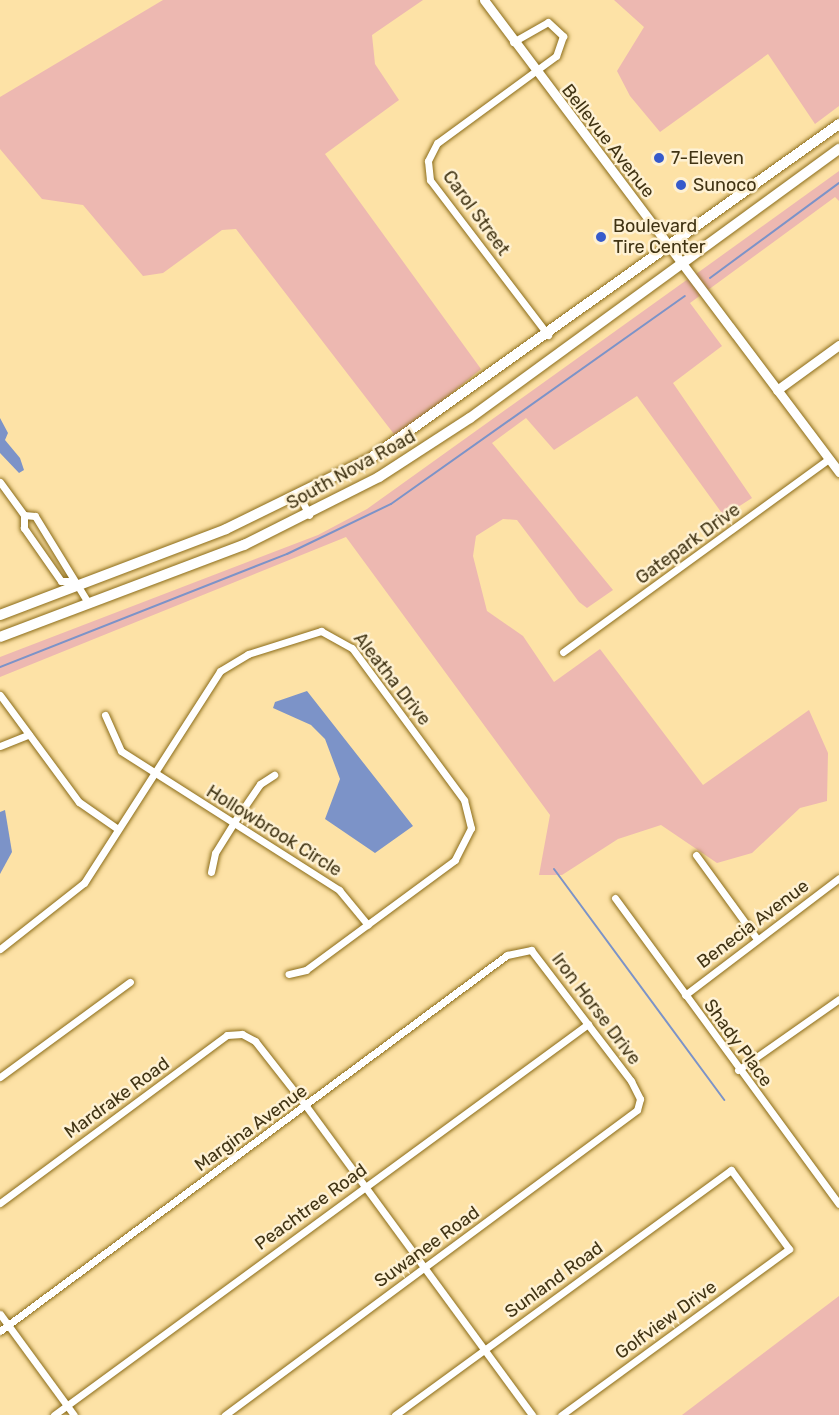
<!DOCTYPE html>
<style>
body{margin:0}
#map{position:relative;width:839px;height:1415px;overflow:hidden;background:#fde2a6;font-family:Rubik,sans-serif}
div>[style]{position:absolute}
.green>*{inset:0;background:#edb8b1}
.water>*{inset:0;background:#7c93c8}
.stream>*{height:2px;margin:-1px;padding:0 1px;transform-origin:1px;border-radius:1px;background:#7c93c8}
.roads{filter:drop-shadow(0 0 2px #8b6c19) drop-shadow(0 0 2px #8b6c19)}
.street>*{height:7px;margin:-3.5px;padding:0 3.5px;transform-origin:3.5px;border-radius:3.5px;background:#fff}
.secondary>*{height:9px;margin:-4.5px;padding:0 4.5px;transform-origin:4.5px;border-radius:4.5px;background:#fff}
.primary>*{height:10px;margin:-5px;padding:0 5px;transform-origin:5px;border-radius:5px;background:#fff}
.dots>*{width:16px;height:16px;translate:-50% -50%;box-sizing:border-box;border:3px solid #fef1d3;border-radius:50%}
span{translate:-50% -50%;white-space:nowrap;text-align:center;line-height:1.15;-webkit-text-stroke:5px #fef1d3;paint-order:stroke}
.street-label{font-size:18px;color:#403313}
.poi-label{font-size:18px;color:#403313}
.left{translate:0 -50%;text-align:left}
</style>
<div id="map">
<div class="green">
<i style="clip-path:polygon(163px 0,423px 0,372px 35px,375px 64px,399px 100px,325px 154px,481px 369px,397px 438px,236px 229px,222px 230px,163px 273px,143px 276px,83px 205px,42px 199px,0 149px,0 97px)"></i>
<i style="clip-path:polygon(614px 0,839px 0,839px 106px,815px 124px,768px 54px,660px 132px,630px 96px,617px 71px,644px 27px)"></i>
<i style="clip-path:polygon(839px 171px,839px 201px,835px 197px,708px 290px,696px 274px)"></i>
<i style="clip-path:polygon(688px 279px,701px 295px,690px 303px,722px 346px,673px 383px,752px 498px,724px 516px,637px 396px,554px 450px,526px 418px,492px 443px,613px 590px,587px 608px,579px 602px,517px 520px,503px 519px,476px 536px,473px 556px,487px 611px,523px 636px,554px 682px,600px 649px,703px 785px,809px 710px,828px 753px,827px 801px,800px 808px,752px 853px,717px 863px,661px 825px,618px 839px,562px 875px,539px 875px,550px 815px,346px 537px,0 677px,0 657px,318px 535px,367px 509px)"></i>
<i style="clip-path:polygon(839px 1296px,839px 1415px,682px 1415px)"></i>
</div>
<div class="water">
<i style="clip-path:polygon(0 418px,8px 433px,5px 440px,20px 458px,24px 470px,19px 473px,0 453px)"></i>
<i style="clip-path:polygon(307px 691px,413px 826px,375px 853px,325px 819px,340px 779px,325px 739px,311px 725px,273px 708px,275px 702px)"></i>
<i style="clip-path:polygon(5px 810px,12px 852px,0 874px,0 812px)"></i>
</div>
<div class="stream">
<i style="left:710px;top:278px;width:160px;rotate:-36.4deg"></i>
<i style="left:0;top:667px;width:308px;rotate:-21.5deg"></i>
<i style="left:287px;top:554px;width:115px;rotate:-25.7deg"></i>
<i style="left:391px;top:504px;width:360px;rotate:-35.3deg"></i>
<i style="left:554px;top:869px;width:287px;rotate:53.6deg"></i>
</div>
<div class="roads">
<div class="street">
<i style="left:513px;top:42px;width:40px;rotate:-29.7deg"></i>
<i style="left:548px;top:22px;width:21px;rotate:43deg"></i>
<i style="left:563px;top:36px;width:21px;rotate:109deg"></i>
<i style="left:556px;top:56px;width:147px;rotate:143.8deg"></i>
<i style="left:437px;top:143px;width:20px;rotate:117deg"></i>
<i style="left:428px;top:161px;width:19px;rotate:84deg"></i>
<i style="left:430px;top:180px;width:195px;rotate:52.7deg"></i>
<i style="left:0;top:482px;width:41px;rotate:54deg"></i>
<i style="left:300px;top:497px;width:20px;rotate:63deg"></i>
<i style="left:72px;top:581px;width:11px;rotate:180deg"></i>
<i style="left:61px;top:581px;width:65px;rotate:-124.9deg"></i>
<i style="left:24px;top:528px;width:13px;rotate:-90deg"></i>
<i style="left:24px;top:515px;width:11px;rotate:5deg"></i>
<i style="left:35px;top:516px;width:103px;rotate:58.5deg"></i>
<i style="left:563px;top:652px;width:329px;rotate:-36deg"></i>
<i style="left:0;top:695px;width:133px;rotate:53.6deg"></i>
<i style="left:79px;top:802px;width:47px;rotate:34.7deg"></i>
<i style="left:105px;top:715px;width:39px;rotate:66deg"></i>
<i style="left:121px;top:751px;width:259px;rotate:32.5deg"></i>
<i style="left:339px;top:890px;width:45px;rotate:50.4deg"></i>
<i style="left:0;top:746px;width:31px;rotate:-22deg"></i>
<i style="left:696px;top:855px;width:104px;rotate:54deg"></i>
<i style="left:211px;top:872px;width:19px;rotate:-78deg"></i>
<i style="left:215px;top:853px;width:36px;rotate:-58deg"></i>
<i style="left:234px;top:822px;width:46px;rotate:-55.6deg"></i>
<i style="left:260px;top:784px;width:17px;rotate:-33deg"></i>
<i style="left:615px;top:898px;width:379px;rotate:53.8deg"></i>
<i style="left:0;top:949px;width:107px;rotate:-38.2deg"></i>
<i style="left:84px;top:883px;width:252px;rotate:-57.3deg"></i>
<i style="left:220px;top:671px;width:33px;rotate:-31deg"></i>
<i style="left:248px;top:654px;width:77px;rotate:-17.5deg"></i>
<i style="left:321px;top:631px;width:35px;rotate:29deg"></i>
<i style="left:352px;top:648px;width:189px;rotate:53.6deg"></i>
<i style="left:464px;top:800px;width:29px;rotate:76deg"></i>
<i style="left:471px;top:828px;width:36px;rotate:117deg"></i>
<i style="left:455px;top:860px;width:185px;rotate:143.6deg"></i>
<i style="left:306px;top:970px;width:18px;rotate:167deg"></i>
<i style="left:685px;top:995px;width:193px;rotate:-37.2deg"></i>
<i style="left:738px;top:1070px;width:123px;rotate:-35.1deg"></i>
<i style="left:0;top:1077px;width:161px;rotate:-36.2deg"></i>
<i style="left:0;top:1203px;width:282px;rotate:-36.5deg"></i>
<i style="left:227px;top:1035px;width:15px;rotate:-4deg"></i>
<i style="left:242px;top:1034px;width:15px;rotate:28deg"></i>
<i style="left:255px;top:1041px;width:83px;rotate:51.9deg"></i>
<i style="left:306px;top:1106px;width:383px;rotate:53.8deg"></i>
<i style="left:0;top:1314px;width:125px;rotate:53.8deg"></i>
<i style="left:0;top:1331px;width:631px;rotate:-36.56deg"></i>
<i style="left:507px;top:955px;width:25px;rotate:-12deg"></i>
<i style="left:531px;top:950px;width:165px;rotate:52.6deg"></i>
<i style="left:631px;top:1081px;width:20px;rotate:63deg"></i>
<i style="left:640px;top:1099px;width:11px;rotate:105deg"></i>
<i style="left:637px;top:1110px;width:513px;rotate:143.49deg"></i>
<i style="left:54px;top:1415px;width:662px;rotate:-36.21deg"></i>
<i style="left:395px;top:1415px;width:416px;rotate:-36.1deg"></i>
<i style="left:731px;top:1170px;width:98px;rotate:53.7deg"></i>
<i style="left:789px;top:1249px;width:282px;rotate:143.9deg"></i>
</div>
<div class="secondary">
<i style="left:484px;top:0;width:591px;rotate:53.05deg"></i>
<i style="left:777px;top:390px;width:77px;rotate:-36deg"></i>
</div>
<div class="primary">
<i style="left:0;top:615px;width:242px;rotate:-20.8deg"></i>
<i style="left:226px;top:529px;width:161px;rotate:-26.1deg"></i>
<i style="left:371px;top:458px;width:575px;rotate:-35.51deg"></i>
<i style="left:0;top:637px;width:261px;rotate:-20.7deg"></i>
<i style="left:244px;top:545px;width:151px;rotate:-26.7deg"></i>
<i style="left:379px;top:477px;width:108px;rotate:-33deg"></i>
<i style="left:470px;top:418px;width:457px;rotate:-36.1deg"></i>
</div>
</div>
<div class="dots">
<i style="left:659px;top:158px;background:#365acb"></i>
<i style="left:681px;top:185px;background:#365acb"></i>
<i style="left:601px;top:237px;background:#365acb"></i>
</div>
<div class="street-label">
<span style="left:608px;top:141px;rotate:52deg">Bellevue Avenue</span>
<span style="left:476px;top:213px;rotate:54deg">Carol Street</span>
<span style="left:351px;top:470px;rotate:-29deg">South Nova Road</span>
<span style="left:688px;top:544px;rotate:-36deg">Gatepark Drive</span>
<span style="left:392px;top:679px;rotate:52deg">Aleatha Drive</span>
<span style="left:274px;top:831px;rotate:32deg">Hollowbrook Circle</span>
<span style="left:753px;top:924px;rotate:-37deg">Benecia Avenue</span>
<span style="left:596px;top:1009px;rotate:53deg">Iron Horse Drive</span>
<span style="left:738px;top:1043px;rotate:54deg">Shady Place</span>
<span style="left:117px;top:1098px;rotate:-36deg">Mardrake Road</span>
<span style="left:251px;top:1128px;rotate:-36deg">Margina Avenue</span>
<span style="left:311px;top:1207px;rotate:-36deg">Peachtree Road</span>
<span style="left:427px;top:1247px;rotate:-36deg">Suwanee Road</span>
<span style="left:554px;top:1280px;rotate:-36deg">Sunland Road</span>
<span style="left:666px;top:1320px;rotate:-36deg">Golfview Drive</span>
</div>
<div class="poi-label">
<span class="left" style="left:671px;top:158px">7-Eleven</span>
<span class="left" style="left:693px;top:185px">Sunoco</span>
<span class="left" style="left:613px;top:237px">Boulevard<br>Tire Center</span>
</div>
</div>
